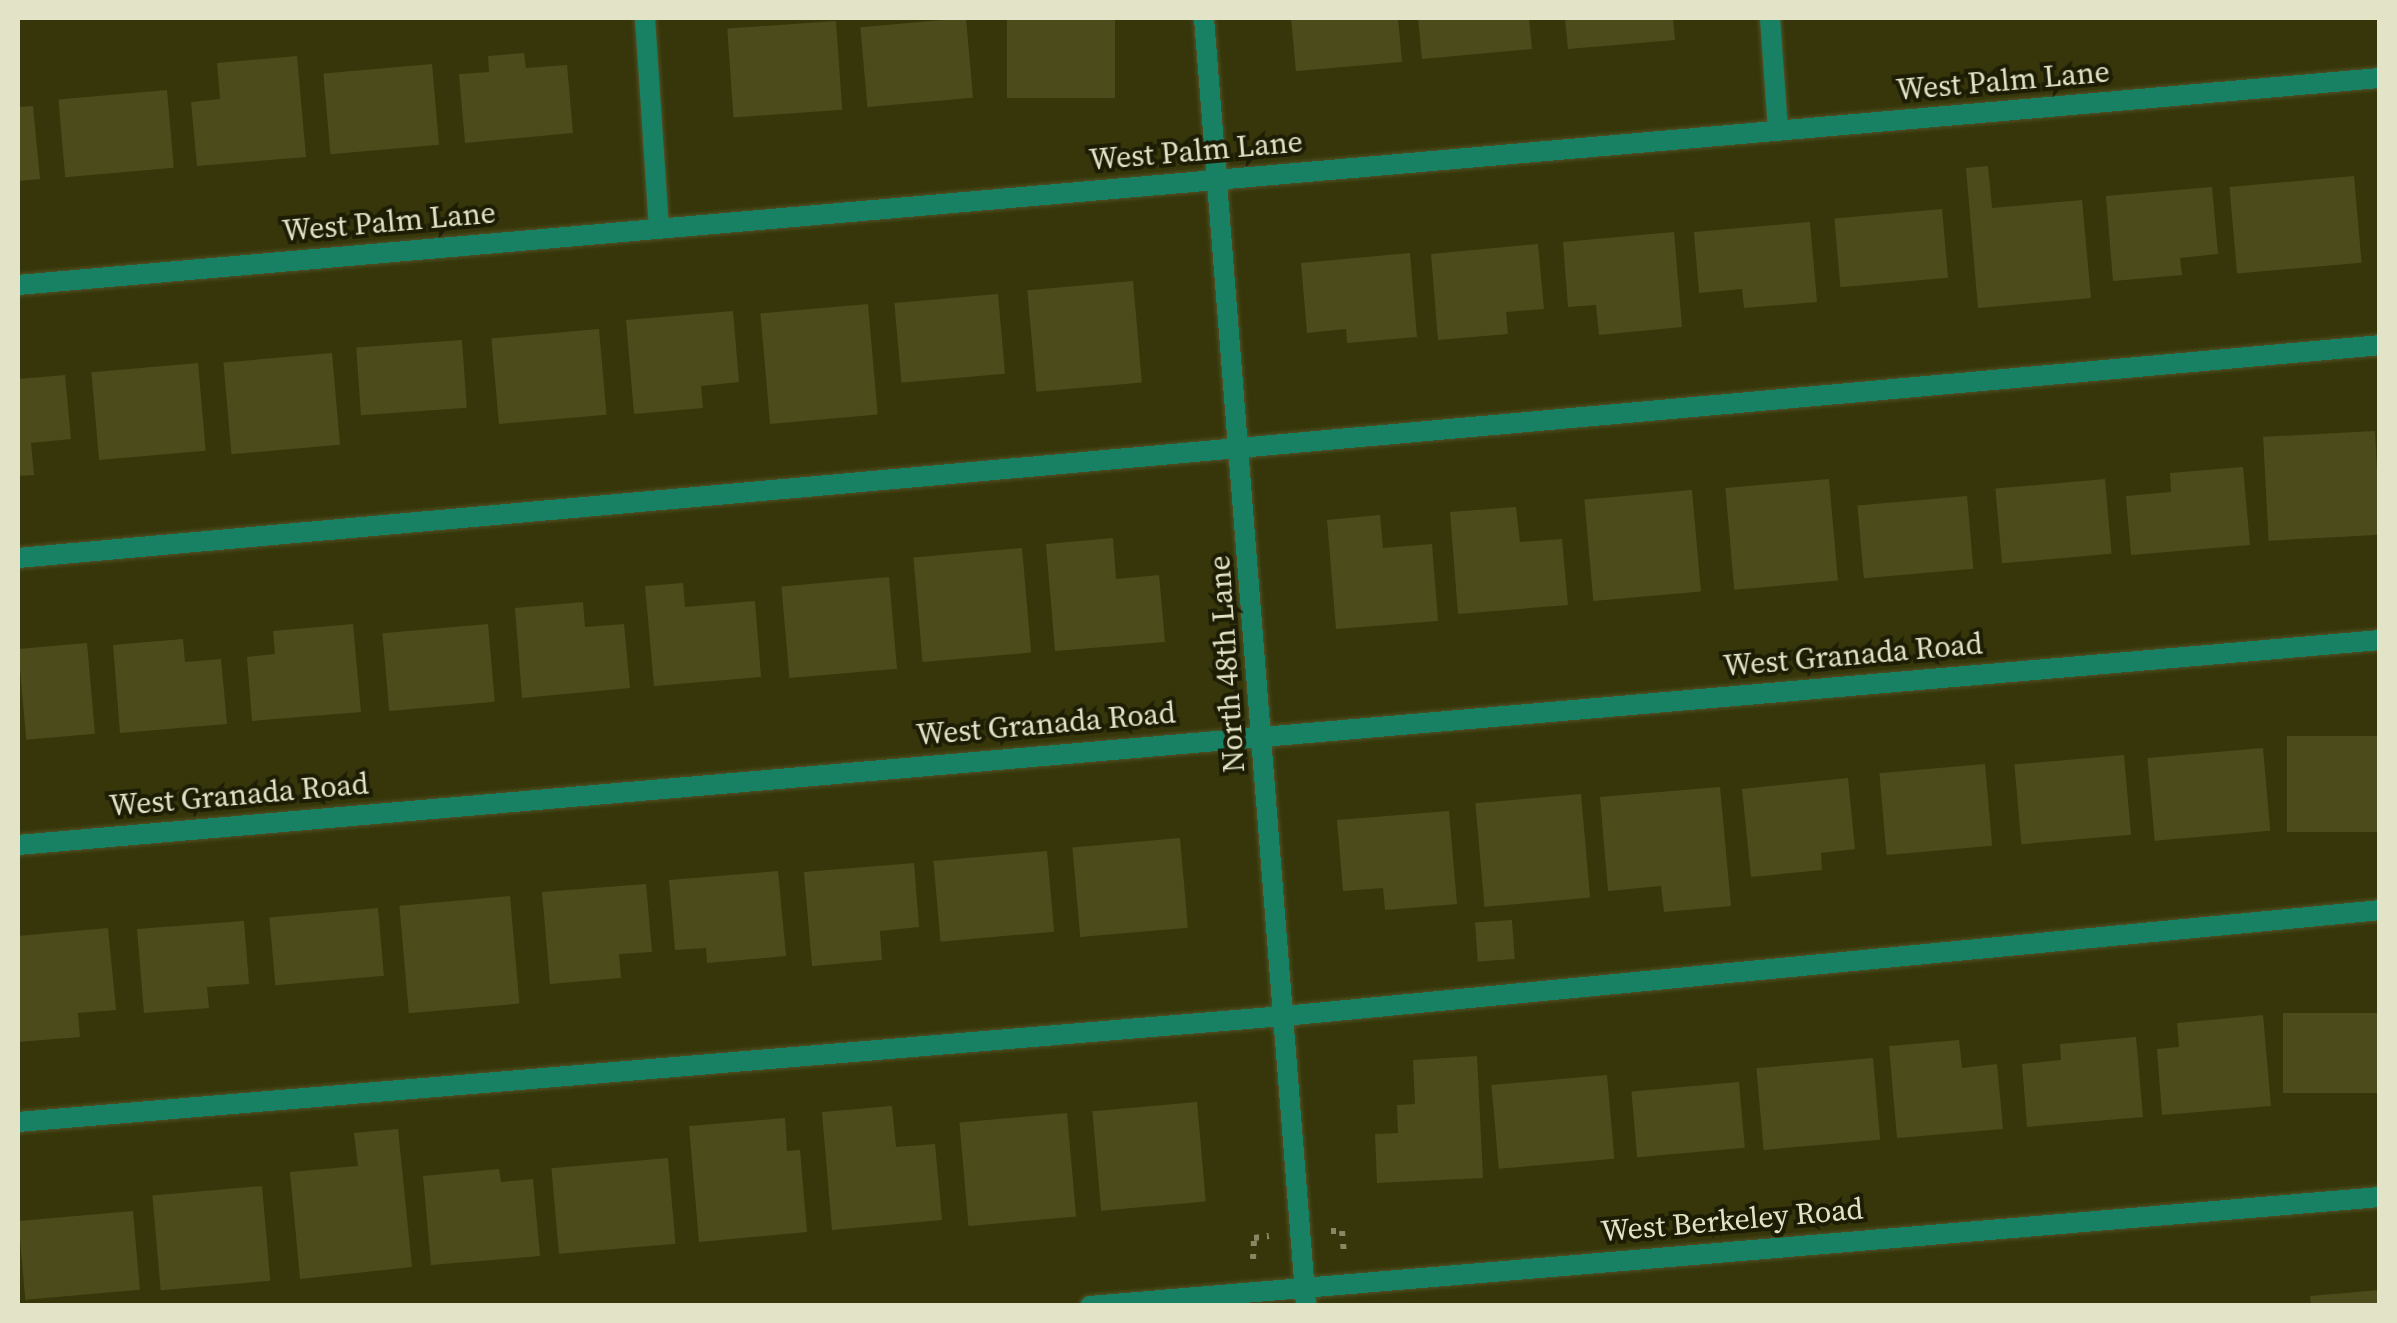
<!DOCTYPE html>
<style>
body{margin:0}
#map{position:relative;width:2397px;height:1323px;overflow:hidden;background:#36360a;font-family:"Source Serif 4",serif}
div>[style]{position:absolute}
.building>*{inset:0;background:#4b4b1c;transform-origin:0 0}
.path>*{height:6px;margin-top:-3px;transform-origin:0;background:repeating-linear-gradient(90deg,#878863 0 5px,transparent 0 13px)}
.roads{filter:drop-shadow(0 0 2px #525228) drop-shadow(0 0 2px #525228)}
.service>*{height:20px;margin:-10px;padding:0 10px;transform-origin:10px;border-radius:10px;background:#188164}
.minor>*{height:20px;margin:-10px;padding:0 10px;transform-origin:10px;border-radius:10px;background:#188164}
.tertiary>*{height:20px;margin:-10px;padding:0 10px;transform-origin:10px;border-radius:10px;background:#188164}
span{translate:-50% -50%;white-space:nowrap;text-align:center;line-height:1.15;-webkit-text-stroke:8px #1d1d06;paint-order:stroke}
.street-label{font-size:30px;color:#e3e4c7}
.frame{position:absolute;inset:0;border:20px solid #e3e4c7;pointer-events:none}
</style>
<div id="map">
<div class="building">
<i style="left:966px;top:18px;width:80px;height:106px;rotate:85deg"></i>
<i style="left:1007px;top:18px;width:108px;height:80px"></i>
<i style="clip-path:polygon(1291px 18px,1398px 18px,1402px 62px,1296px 71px)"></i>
<i style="clip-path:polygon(1418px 18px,1529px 18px,1532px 49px,1422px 59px)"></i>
<i style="clip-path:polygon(1565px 18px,1673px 18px,1675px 40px,1568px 49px)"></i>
<i style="left:836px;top:21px;width:89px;height:109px;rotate:86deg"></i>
<i style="clip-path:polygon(524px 53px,526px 68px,567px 65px,573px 133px,465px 143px,459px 74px,489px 72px,488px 56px)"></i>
<i style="clip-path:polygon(297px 56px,306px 157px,197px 166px,191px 102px,220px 99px,217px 63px)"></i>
<i style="left:432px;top:64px;width:81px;height:109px;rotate:85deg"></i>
<i style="left:167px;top:90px;width:78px;height:109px;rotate:85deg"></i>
<i style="clip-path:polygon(33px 106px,40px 179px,18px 181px,18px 107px)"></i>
<i style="clip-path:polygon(1988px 166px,1992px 208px,2082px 200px,2091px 298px,1978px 308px,1966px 168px)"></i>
<i style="left:2354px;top:176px;width:87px;height:125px;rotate:85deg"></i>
<i style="clip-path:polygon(2212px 187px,2218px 254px,2180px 258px,2182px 275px,2113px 281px,2106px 196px)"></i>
<i style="left:1942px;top:209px;width:69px;height:108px;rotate:85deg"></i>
<i style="clip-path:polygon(1810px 222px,1817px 302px,1744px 308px,1742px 289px,1699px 293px,1694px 232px)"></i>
<i style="clip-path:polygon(1674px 232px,1682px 327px,1599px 335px,1596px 305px,1568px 307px,1563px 242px)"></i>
<i style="clip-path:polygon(1538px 244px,1544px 309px,1506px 312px,1508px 334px,1438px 340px,1431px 254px)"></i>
<i style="clip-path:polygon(1410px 253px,1417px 337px,1347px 343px,1346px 329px,1307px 333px,1301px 263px)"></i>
<i style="left:1133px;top:281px;width:102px;height:106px;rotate:85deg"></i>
<i style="left:998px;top:294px;width:80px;height:104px;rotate:85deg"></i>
<i style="left:868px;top:304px;width:111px;height:108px;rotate:85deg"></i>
<i style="clip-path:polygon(733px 311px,739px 382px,701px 386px,703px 408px,634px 414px,626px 320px)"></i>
<i style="left:599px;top:329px;width:86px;height:108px;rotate:85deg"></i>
<i style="left:462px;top:340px;width:68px;height:106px;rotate:86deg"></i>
<i style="left:332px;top:353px;width:92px;height:109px;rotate:85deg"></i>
<i style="left:198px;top:363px;width:88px;height:107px;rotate:85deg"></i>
<i style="clip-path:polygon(65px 375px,71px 439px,31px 443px,34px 475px,18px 476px,18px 379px)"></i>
<i style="left:2375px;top:431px;width:104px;height:112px;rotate:87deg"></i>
<i style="clip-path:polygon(2243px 467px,2250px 545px,2131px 555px,2126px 496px,2171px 492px,2170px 473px)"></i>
<i style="left:1829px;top:479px;width:102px;height:104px;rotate:85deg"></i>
<i style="left:2105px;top:479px;width:75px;height:110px;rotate:85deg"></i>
<i style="left:1692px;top:490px;width:102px;height:108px;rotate:85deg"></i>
<i style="left:1967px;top:496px;width:73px;height:110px;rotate:85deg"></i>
<i style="clip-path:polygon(1516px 507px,1520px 542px,1562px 539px,1568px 605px,1458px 614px,1450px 512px)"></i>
<i style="clip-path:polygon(1380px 515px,1383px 548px,1432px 544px,1438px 621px,1336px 629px,1327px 520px)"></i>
<i style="clip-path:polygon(1113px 538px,1116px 579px,1159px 575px,1165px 642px,1055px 651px,1046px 544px)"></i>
<i style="left:1022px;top:548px;width:105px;height:109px;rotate:85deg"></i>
<i style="left:889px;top:577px;width:92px;height:108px;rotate:85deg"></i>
<i style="clip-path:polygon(683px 583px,685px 607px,755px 601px,761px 677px,654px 686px,645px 586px)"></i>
<i style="clip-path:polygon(583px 602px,585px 627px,624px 624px,630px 688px,522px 698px,515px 608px)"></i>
<i style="clip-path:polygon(353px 624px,361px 712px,252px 721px,247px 657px,275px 654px,273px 631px)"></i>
<i style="left:488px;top:624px;width:78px;height:106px;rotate:85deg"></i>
<i style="clip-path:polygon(183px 639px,185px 662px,221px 659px,227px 724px,120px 733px,113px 645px)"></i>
<i style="left:87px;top:643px;width:91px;height:69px;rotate:85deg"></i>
<i style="left:2380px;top:736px;width:96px;height:93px;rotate:90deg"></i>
<i style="left:2263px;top:748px;width:83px;height:116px;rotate:85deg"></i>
<i style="left:2124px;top:755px;width:80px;height:110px;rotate:85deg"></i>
<i style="left:1985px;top:764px;width:82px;height:106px;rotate:85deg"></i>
<i style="clip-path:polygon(1848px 778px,1855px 849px,1821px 853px,1822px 870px,1751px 877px,1742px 789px)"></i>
<i style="clip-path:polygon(1720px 787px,1731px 906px,1664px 912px,1661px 886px,1608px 891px,1600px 797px)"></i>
<i style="left:1581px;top:794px;width:104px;height:106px;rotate:85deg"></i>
<i style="clip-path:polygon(1449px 811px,1457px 904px,1385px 910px,1383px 888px,1343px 891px,1337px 820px)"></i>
<i style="left:1180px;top:838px;width:90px;height:108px;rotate:85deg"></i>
<i style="left:1047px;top:851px;width:81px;height:114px;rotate:85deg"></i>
<i style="clip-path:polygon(914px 863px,919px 927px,880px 931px,882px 960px,812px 966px,804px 872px)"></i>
<i style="clip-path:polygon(778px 871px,786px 956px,707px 963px,706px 948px,675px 950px,669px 880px)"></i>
<i style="clip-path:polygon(646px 884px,652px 952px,619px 954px,621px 978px,550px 984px,542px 892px)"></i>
<i style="left:510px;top:896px;width:108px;height:111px;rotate:85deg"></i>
<i style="left:378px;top:908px;width:68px;height:109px;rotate:85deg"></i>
<i style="left:1512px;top:920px;width:39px;height:37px;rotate:86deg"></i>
<i style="clip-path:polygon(244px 921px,249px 984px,207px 987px,209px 1008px,144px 1013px,137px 929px)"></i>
<i style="clip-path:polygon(108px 928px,116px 1010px,78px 1013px,80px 1037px,18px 1042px,18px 936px)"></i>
<i style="left:2380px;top:1013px;width:80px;height:97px;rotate:90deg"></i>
<i style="clip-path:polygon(2263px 1015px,2271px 1106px,2162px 1115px,2157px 1049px,2179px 1047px,2177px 1023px)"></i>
<i style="clip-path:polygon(2136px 1037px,2143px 1117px,2027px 1127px,2022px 1064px,2061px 1060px,2060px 1044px)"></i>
<i style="clip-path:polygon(1959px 1040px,1962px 1068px,1997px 1064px,2003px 1129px,1897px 1138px,1889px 1046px)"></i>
<i style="clip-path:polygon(1477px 1056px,1483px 1178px,1377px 1183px,1375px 1134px,1398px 1133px,1397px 1105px,1415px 1104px,1413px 1060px)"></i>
<i style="left:1873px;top:1058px;width:82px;height:117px;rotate:85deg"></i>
<i style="left:1607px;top:1075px;width:84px;height:116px;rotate:85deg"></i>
<i style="left:1739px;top:1082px;width:66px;height:108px;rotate:85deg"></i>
<i style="left:1197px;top:1102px;width:100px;height:105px;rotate:85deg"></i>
<i style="clip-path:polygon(892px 1106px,896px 1147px,935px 1144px,942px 1220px,832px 1230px,822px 1112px)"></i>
<i style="left:1067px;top:1113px;width:104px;height:108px;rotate:85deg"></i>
<i style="clip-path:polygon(785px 1118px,787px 1151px,800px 1150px,807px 1232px,699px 1242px,689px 1126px)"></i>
<i style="clip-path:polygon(398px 1129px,412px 1267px,300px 1279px,290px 1172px,358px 1166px,354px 1133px)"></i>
<i style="left:668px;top:1158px;width:86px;height:117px;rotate:85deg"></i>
<i style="clip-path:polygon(499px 1169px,501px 1182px,533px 1179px,540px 1256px,431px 1265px,423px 1176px)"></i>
<i style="left:262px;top:1186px;width:95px;height:110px;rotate:85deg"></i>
<i style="left:133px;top:1211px;width:79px;height:115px;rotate:85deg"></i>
<i style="clip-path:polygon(2380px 1290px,2380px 1306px,2311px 1306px,2310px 1296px)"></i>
</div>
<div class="path">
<i style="left:1331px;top:1231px;width:11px"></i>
<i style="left:1342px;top:1231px;width:21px;rotate:85deg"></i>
<i style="left:1253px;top:1259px;width:21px;rotate:-87deg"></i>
<i style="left:1254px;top:1238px;width:15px;rotate:-8deg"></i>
</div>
<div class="roads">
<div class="service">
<i style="left:18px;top:558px;width:2372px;rotate:-5.15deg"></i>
<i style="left:18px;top:1122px;width:1270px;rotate:-4.79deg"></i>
<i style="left:1284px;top:1016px;width:1101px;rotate:-5.52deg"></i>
</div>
<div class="minor">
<i style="left:645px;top:18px;width:210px;rotate:86.2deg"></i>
<i style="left:1770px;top:18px;width:112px;rotate:85.9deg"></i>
<i style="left:18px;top:285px;width:2371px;rotate:-5.01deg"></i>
<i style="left:18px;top:845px;width:2371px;rotate:-4.96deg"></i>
<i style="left:1090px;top:1306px;width:1295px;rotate:-4.83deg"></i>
</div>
<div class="tertiary">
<i style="left:1204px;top:18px;width:1292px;rotate:85.47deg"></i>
</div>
</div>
<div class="street-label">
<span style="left:2003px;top:81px;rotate:-5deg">West Palm Lane</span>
<span style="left:1196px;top:151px;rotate:-5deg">West Palm Lane</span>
<span style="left:389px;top:222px;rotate:-5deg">West Palm Lane</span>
<span style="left:1853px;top:655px;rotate:-5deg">West Granada Road</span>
<span style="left:1227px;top:664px;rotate:-94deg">North 48th Lane</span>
<span style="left:1046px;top:724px;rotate:-5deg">West Granada Road</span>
<span style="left:239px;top:795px;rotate:-5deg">West Granada Road</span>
<span style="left:1732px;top:1220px;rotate:-5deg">West Berkeley Road</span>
</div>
<div class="frame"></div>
</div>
